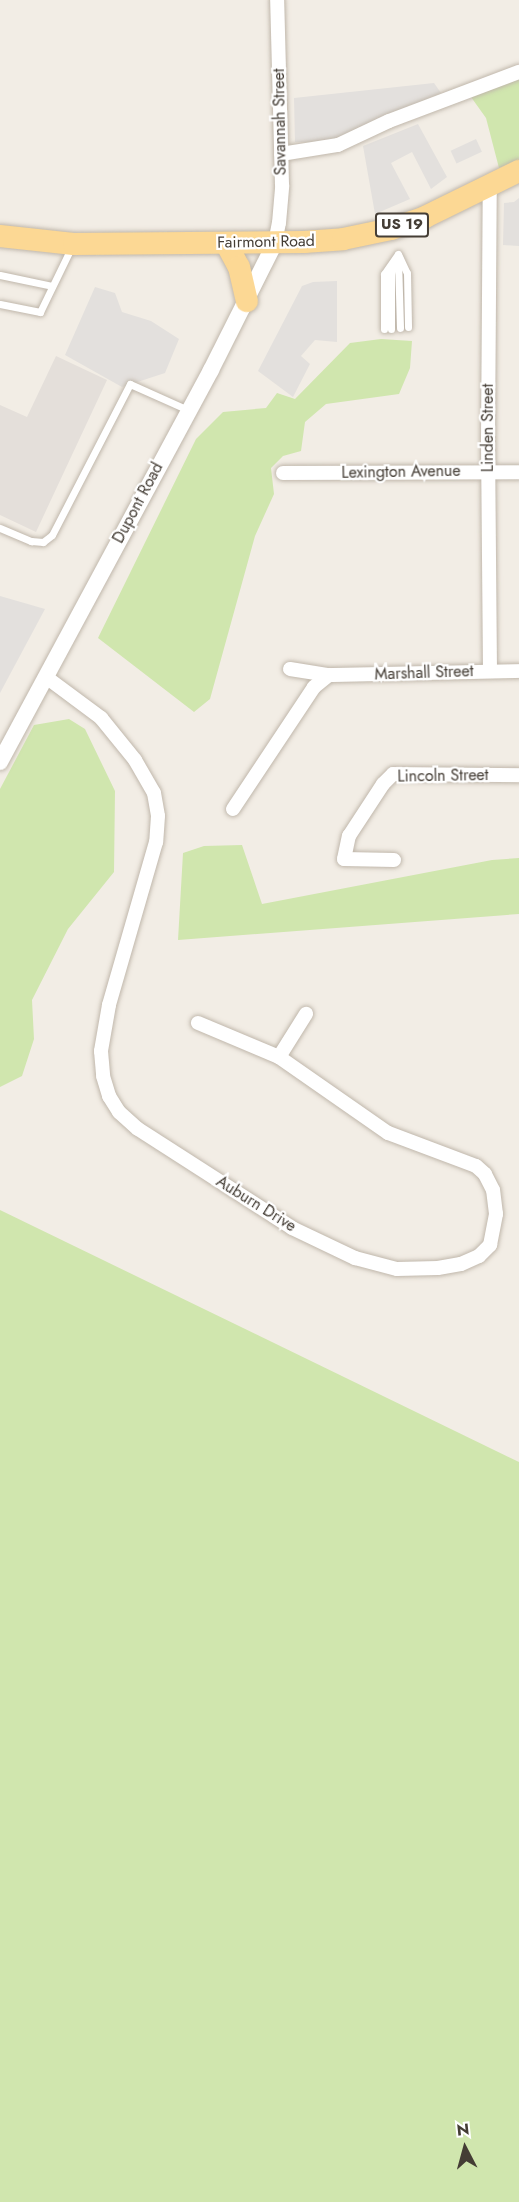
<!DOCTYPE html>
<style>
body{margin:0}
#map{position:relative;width:519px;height:2202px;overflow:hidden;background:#f2ede5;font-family:Jost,sans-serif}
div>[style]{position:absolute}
.industrial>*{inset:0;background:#e4dfda}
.green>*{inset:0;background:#d0e6ae}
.parking>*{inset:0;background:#e3e0dd;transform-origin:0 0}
.roads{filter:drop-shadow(0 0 2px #c0b7ab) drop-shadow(0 0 2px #c0b7ab)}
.service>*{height:7px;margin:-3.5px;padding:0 3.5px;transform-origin:3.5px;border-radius:3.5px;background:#fff}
.minor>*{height:14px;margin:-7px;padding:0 7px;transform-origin:7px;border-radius:7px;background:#fff}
.tertiary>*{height:16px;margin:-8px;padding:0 8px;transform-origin:8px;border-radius:8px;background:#fff}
.primary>*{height:22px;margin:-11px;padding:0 11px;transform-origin:11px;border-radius:11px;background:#fcd894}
span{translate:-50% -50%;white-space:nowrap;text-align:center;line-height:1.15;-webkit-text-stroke:4.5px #fff;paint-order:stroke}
.shield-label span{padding:2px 4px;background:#fff;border:2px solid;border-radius:4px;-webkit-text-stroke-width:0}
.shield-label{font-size:15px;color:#443d35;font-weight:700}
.street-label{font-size:16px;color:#443d35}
.north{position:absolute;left:435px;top:2118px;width:60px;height:60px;-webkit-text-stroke:4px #fff;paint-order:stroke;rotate:354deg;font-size:16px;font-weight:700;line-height:24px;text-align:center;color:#443d35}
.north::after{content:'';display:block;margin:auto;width:21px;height:27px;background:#443d35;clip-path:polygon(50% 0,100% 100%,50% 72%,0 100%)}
</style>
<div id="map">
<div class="industrial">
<i style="clip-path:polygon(56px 356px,107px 380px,36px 532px,0 515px,0 405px,27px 417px)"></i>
</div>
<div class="green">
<i style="clip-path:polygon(519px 76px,519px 160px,499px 168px,486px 118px,471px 97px)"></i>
<i style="clip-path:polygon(381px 339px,412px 341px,410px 368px,399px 394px,326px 404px,305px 422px,301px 451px,283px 456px,271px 468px,274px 494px,255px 536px,210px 699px,194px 712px,98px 638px,196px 439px,223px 412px,266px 408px,277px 393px,295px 399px,350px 343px)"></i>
<i style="clip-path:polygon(69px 719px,85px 729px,115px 791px,114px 872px,68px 929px,32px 1000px,34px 1039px,22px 1076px,0 1087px,0 789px,34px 725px)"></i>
<i style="clip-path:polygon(242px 845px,262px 904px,492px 860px,519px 858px,519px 914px,178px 940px,183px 853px,204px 846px)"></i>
<i style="clip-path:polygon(0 1210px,519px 1462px,519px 2202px,0 2202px)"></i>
</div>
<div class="parking">
<i style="clip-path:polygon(434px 83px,441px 93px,335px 142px,295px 142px,294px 98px)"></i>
<i style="clip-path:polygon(418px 124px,447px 177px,431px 189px,412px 152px,391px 163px,410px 199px,375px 214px,363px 146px)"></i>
<i style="left:476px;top:139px;width:14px;height:28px;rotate:65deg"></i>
<i style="clip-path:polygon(519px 198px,519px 246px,503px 245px,504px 203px,514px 202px)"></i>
<i style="clip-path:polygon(337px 281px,337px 342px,315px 340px,301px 356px,310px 364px,293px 397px,258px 371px,302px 286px,313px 282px)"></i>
<i style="clip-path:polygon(95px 287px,115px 293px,122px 312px,151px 321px,179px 339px,165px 373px,122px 387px,65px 355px)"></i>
<i style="clip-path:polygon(0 596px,45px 609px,0 693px)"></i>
</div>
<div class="roads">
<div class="service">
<i style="left:398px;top:254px;width:21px;rotate:65deg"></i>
<i style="left:407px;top:273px;width:54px;rotate:88.9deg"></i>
<i style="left:398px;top:260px;width:68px;rotate:88.3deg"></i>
<i style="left:0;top:275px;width:53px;rotate:11.9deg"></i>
<i style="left:0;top:304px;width:41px;rotate:11.3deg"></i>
<i style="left:40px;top:312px;width:73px;rotate:-64.1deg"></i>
<i style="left:384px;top:329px;width:55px;rotate:-90deg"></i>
<i style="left:384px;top:274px;width:24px;rotate:-55deg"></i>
<i style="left:391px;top:329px;width:55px;rotate:-90deg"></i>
<i style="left:391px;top:274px;width:13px;rotate:-72deg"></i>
<i style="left:0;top:528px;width:34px;rotate:23deg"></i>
<i style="left:31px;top:541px;width:12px;rotate:5deg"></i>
<i style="left:43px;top:542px;width:11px;rotate:-38deg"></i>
<i style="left:52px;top:535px;width:170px;rotate:-62.7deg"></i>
<i style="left:130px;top:384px;width:64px;rotate:24.1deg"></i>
</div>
<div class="minor">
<i style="left:281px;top:154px;width:58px;rotate:-9deg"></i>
<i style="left:338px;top:145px;width:56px;rotate:-25.2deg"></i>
<i style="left:389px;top:121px;width:139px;rotate:-20.7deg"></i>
<i style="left:275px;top:243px;width:20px;rotate:-79deg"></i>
<i style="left:279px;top:223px;width:38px;rotate:-85deg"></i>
<i style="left:282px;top:185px;width:185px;rotate:-91.5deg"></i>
<i style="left:283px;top:473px;width:236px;rotate:-0.2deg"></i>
<i style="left:290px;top:669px;width:39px;rotate:9deg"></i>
<i style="left:490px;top:671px;width:232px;rotate:-90.5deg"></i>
<i style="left:488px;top:439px;width:255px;rotate:-89.6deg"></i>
<i style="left:46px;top:677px;width:69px;rotate:36.7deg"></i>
<i style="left:101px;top:718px;width:54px;rotate:51deg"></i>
<i style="left:135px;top:760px;width:38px;rotate:60deg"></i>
<i style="left:154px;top:793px;width:23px;rotate:80deg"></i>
<i style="left:158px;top:816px;width:26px;rotate:94deg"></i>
<i style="left:156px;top:842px;width:170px;rotate:106.1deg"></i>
<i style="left:109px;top:1005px;width:47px;rotate:99.9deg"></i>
<i style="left:101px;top:1051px;width:25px;rotate:85deg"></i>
<i style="left:103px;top:1076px;width:21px;rotate:73deg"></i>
<i style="left:109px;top:1096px;width:19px;rotate:58deg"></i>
<i style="left:119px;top:1112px;width:25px;rotate:42deg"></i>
<i style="left:138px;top:1129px;width:183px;rotate:32.7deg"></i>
<i style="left:292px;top:1228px;width:70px;rotate:25.5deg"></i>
<i style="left:355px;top:1258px;width:43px;rotate:14.7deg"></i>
<i style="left:397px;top:1269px;width:41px;rotate:-1.4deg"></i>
<i style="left:438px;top:1268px;width:23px;rotate:-10deg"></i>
<i style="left:461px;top:1264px;width:20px;rotate:-24deg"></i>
<i style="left:479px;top:1256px;width:16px;rotate:-45deg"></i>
<i style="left:490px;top:1245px;width:32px;rotate:-79deg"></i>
<i style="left:496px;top:1214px;width:24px;rotate:-97deg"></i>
<i style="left:493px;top:1190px;width:18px;rotate:-117deg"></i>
<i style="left:485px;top:1174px;width:12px;rotate:-138deg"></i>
<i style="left:476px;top:1166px;width:94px;rotate:-159.4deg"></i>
<i style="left:388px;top:1133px;width:133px;rotate:-145.1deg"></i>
<i style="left:279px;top:1057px;width:88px;rotate:-157.2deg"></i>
<i style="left:233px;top:809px;width:146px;rotate:-56.4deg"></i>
<i style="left:314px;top:687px;width:19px;rotate:-39deg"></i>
<i style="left:329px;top:675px;width:190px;rotate:-1.2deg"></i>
<i style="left:394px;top:860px;width:50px;rotate:-178.9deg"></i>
<i style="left:344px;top:859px;width:24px;rotate:-78deg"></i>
<i style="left:349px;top:836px;width:62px;rotate:-56.8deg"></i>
<i style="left:383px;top:784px;width:14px;rotate:-45deg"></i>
<i style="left:393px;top:774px;width:126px;rotate:0.5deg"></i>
<i style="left:279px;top:1057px;width:51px;rotate:-57.9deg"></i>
</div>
<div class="tertiary">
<i style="left:0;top:762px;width:445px;rotate:-61.7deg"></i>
<i style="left:211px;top:370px;width:142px;rotate:-63.3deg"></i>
</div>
<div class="primary">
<i style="left:0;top:236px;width:74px;rotate:6.2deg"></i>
<i style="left:74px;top:244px;width:230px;rotate:-0.5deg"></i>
<i style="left:304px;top:242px;width:39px;rotate:-4deg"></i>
<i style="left:343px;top:239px;width:49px;rotate:-11.8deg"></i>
<i style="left:391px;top:229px;width:36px;rotate:-19deg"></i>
<i style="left:425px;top:217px;width:105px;rotate:-26.1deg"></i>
<i style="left:226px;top:243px;width:27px;rotate:62deg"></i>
<i style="left:239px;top:267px;width:35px;rotate:77deg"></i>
</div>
</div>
<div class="shield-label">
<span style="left:402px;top:225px">US 19</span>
</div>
<div class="street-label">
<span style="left:280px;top:122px;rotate:-91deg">Savannah Street</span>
<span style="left:266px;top:242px;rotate:-1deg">Fairmont Road</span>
<span style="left:488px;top:428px;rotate:-90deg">Linden Street</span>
<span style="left:401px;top:472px;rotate:-1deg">Lexington Avenue</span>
<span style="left:138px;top:503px;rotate:-62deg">Dupont Road</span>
<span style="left:424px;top:673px;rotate:-2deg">Marshall Street</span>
<span style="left:443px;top:776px;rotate:-1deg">Lincoln Street</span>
<span style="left:256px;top:1204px;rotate:32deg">Auburn Drive</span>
</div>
<div class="north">N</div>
</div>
